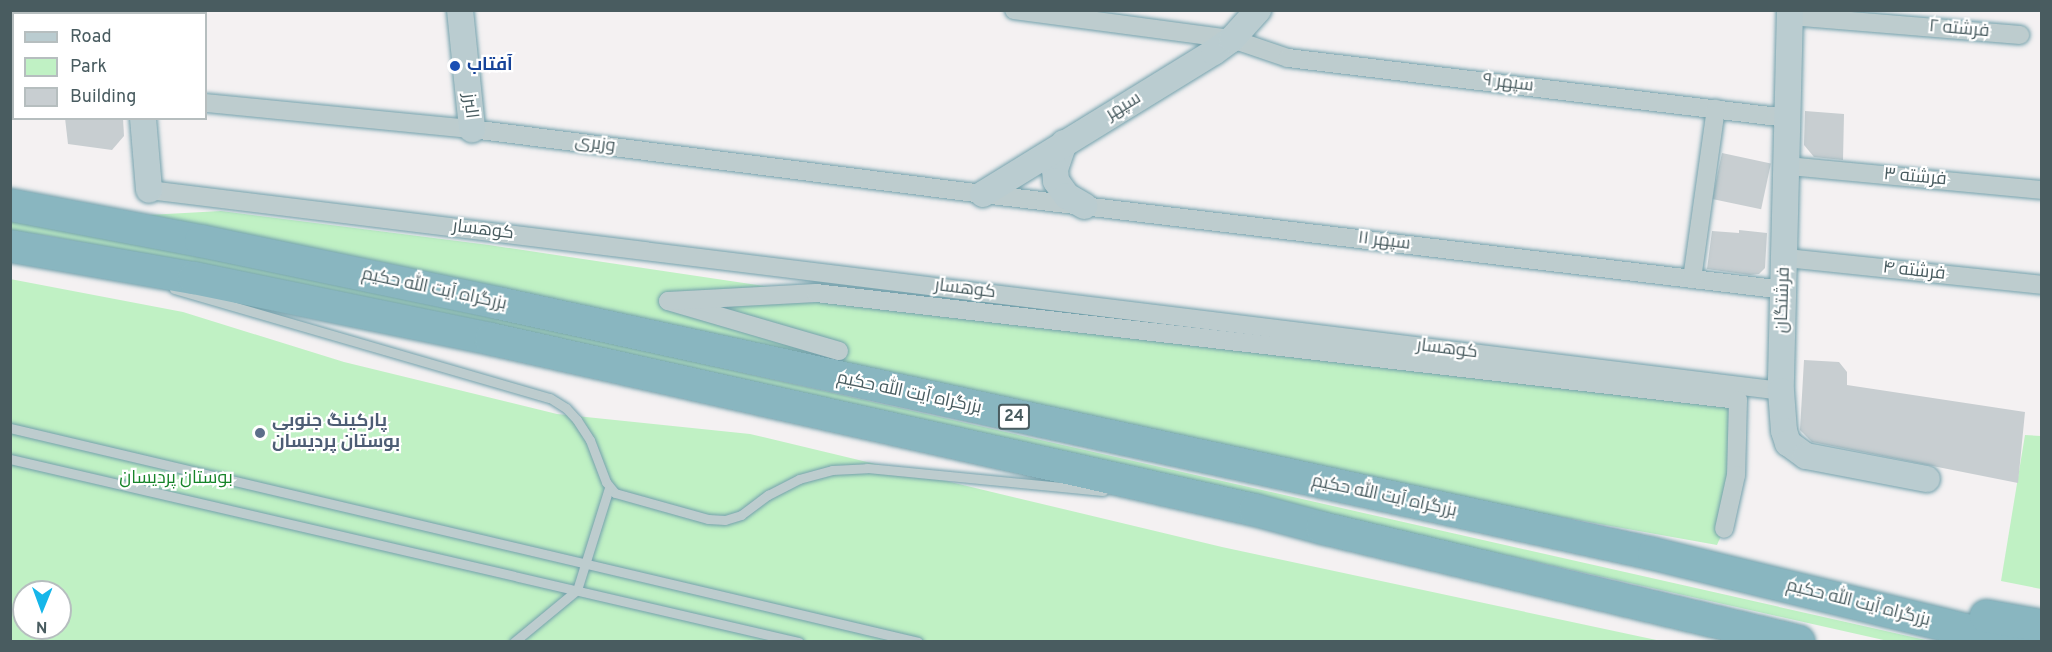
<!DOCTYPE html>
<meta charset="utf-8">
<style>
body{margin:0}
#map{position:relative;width:2052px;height:652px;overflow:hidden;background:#f4f1f2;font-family:Overpass,Cairo,sans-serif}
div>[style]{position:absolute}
.green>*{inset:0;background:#c0f1c4}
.building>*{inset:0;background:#c8ced1;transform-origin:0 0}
.roads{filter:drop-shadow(0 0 2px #74a1ac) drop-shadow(0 0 2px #74a1ac)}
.lane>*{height:9px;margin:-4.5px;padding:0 4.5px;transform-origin:4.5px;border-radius:4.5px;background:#bdccce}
.street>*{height:18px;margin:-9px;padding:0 9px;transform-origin:9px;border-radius:9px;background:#bdccce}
.secondary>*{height:26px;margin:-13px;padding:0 13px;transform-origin:13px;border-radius:13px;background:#baccd0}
.highway>*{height:32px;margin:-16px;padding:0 16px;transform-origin:16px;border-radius:16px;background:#89b6c0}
.dots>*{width:16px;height:16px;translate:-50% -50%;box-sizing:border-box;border:3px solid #fff;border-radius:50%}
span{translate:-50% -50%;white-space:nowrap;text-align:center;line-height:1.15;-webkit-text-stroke:4.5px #fff;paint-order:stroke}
.shield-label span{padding:2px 4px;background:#fff;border:2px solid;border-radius:4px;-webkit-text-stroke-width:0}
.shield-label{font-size:16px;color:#495c60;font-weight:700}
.street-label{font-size:18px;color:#495c60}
.transit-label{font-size:18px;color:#164399;font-weight:700}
.left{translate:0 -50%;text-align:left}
.service-label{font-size:18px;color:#4e5e75;font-weight:700}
.park-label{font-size:18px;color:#168429}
.frame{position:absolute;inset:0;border:12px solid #495c60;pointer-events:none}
.legend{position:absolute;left:12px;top:12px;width:195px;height:108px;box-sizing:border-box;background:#fff;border:2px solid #b6bebf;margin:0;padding:8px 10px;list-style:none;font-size:18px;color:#495c60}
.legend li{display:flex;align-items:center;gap:12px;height:30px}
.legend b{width:30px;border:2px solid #b6bebf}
.north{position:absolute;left:12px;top:580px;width:60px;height:60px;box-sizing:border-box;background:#fff;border:2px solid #b6bebf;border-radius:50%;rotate:181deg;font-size:16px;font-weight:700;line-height:24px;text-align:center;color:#495c60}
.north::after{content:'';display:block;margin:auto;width:21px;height:27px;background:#16b6e9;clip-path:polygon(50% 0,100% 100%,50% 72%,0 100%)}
</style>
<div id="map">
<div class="green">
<i style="clip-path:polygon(221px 211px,489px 245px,791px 290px,1742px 386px,1724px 529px,1717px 545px,1358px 481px,385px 263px,148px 215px)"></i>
<i style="clip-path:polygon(10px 220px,128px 240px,408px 297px,1930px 641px,1888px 641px,308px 286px,49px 236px,11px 231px)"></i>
<i style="clip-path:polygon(evenodd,10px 279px,183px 312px,344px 362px,557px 414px,750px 434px,1222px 547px,1661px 641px,11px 641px,10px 279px,24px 592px,60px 592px,60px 628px,24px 628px,24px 592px)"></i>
<i style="clip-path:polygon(2025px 435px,2041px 436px,2041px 589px,2001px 581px)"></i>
</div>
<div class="building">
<i style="clip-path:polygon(1805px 111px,1844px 114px,1843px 160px,1814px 157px,1804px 145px)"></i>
<i style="clip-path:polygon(65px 118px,123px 118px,124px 136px,112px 150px,68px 144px)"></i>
<i style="left:1722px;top:153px;width:50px;height:47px;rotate:12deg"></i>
<i style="clip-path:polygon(1739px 230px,1767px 233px,1765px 268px,1759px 274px,1750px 275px,1707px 269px,1712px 231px,1739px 233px)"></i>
<i style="clip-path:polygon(1804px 360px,1839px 362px,1847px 372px,1847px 385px,2025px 412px,2018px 483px,1812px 442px,1800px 430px)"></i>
</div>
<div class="roads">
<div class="lane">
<i style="left:174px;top:289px;width:391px;rotate:16.2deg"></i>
<i style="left:550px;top:398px;width:19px;rotate:32deg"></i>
<i style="left:566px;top:408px;width:16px;rotate:47deg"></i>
<i style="left:577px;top:420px;width:24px;rotate:57deg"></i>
<i style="left:590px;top:440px;width:45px;rotate:69.1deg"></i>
<i style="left:606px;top:482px;width:14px;rotate:51deg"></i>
<i style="left:615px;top:493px;width:97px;rotate:15.6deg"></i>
<i style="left:708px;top:519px;width:17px;rotate:3deg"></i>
<i style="left:725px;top:520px;width:17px;rotate:-17deg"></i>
<i style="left:741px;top:515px;width:34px;rotate:-37deg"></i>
<i style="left:768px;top:495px;width:35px;rotate:-27deg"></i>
<i style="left:799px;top:479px;width:34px;rotate:-15deg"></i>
<i style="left:832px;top:470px;width:35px;rotate:-3deg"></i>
<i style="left:867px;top:468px;width:237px;rotate:5.6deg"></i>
<i style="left:10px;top:428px;width:933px;rotate:13.26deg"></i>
<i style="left:10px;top:459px;width:810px;rotate:13.06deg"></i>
<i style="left:514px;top:642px;width:82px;rotate:-39.5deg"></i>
<i style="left:577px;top:590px;width:107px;rotate:-72.6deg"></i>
</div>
<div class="street">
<i style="left:1014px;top:10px;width:220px;rotate:7.6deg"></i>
<i style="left:1232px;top:39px;width:59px;rotate:18.7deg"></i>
<i style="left:1288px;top:58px;width:503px;rotate:6.86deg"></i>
<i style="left:10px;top:11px;width:11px;rotate:-5deg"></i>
<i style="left:1790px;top:16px;width:231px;rotate:4.7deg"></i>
<i style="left:206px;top:103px;width:267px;rotate:5.6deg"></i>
<i style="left:472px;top:129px;width:515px;rotate:7.25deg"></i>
<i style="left:983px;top:194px;width:807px;rotate:6.83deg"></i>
<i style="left:1788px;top:166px;width:255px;rotate:5.4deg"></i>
<i style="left:149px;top:190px;width:1644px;rotate:7.02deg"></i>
<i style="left:1786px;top:258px;width:257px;rotate:6deg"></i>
<i style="left:1692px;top:279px;width:172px;rotate:-82deg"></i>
<i style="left:839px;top:351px;width:178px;rotate:-163.7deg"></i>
<i style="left:668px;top:301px;width:148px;rotate:-3.1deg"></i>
<i style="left:816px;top:293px;width:928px;rotate:6.62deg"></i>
<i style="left:1738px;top:400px;width:75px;rotate:91.5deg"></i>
<i style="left:1736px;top:475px;width:55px;rotate:102.5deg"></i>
</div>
<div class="secondary">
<i style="left:132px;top:10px;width:4px;rotate:76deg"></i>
<i style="left:460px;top:10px;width:120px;rotate:84.2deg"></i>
<i style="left:1790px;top:10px;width:381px;rotate:91.4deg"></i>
<i style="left:1781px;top:391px;width:40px;rotate:85.7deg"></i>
<i style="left:1784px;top:431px;width:13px;rotate:72deg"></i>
<i style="left:1788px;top:443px;width:22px;rotate:36deg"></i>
<i style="left:1806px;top:456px;width:123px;rotate:10.8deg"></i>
<i style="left:143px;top:118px;width:72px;rotate:85.2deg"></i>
<i style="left:1064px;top:143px;width:28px;rotate:109deg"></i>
<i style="left:1055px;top:169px;width:12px;rotate:85deg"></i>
<i style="left:1056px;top:181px;width:19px;rotate:54deg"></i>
<i style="left:1067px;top:196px;width:20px;rotate:30deg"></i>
<i style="left:983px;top:194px;width:271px;rotate:-31.6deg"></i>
<i style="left:1214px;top:52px;width:22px;rotate:-36deg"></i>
<i style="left:1232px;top:39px;width:39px;rotate:-48deg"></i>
</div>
<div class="highway">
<i style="left:10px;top:205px;width:194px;rotate:10.7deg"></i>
<i style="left:201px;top:241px;width:303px;rotate:11.8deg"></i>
<i style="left:498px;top:303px;width:1183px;rotate:12.25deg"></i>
<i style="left:1654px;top:554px;width:372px;rotate:13.7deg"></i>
<i style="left:10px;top:246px;width:187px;rotate:9.9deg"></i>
<i style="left:194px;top:278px;width:303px;rotate:11.6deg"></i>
<i style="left:491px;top:339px;width:783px;rotate:12.62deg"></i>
<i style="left:1255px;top:510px;width:69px;rotate:15deg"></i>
<i style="left:1322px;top:528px;width:490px;rotate:13.4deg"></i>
<i style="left:1986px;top:616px;width:57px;rotate:10.1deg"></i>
</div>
</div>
<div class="dots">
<i style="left:455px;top:66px;background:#1a4fb4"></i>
<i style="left:260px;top:433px;background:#5c6f8a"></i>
</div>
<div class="shield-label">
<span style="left:1014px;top:417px">24</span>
</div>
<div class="street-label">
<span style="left:1959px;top:30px;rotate:5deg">فرشته ۲</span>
<span style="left:1508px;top:84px;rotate:7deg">سپهر ۹</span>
<span style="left:469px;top:106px;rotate:83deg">البرز</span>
<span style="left:1124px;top:107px;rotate:-31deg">سپهر</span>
<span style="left:595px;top:145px;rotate:7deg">وزیری</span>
<span style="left:1915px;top:178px;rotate:5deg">فرشته ۳</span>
<span style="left:483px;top:231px;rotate:7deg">کوهسار</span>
<span style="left:1384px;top:242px;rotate:7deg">سپهر ۱۱</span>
<span style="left:1914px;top:272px;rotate:6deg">فرشته ۴</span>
<span style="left:434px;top:290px;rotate:12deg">بزرگراه آیت الله حکیم</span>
<span style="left:965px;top:290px;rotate:7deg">کوهسار</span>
<span style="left:1784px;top:300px;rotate:-88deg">فرشتگان</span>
<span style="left:1447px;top:350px;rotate:7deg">کوهسار</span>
<span style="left:909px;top:394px;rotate:12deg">بزرگراه آیت الله حکیم</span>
<span style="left:1384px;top:497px;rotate:12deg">بزرگراه آیت الله حکیم</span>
<span style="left:1858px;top:604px;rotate:14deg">بزرگراه آیت الله حکیم</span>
</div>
<div class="transit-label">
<span class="left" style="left:467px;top:66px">آفتاب</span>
</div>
<div class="service-label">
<span class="left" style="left:272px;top:433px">پارکینگ جنوبی<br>بوستان پردیسان</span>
</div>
<div class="park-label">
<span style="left:176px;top:479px">بوستان پردیسان</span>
</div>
<div class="frame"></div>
<ul class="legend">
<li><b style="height:8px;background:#baccd0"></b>Road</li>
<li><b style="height:16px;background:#c0f1c4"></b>Park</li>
<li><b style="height:16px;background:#c8ced1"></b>Building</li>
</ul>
<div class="north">N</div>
</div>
